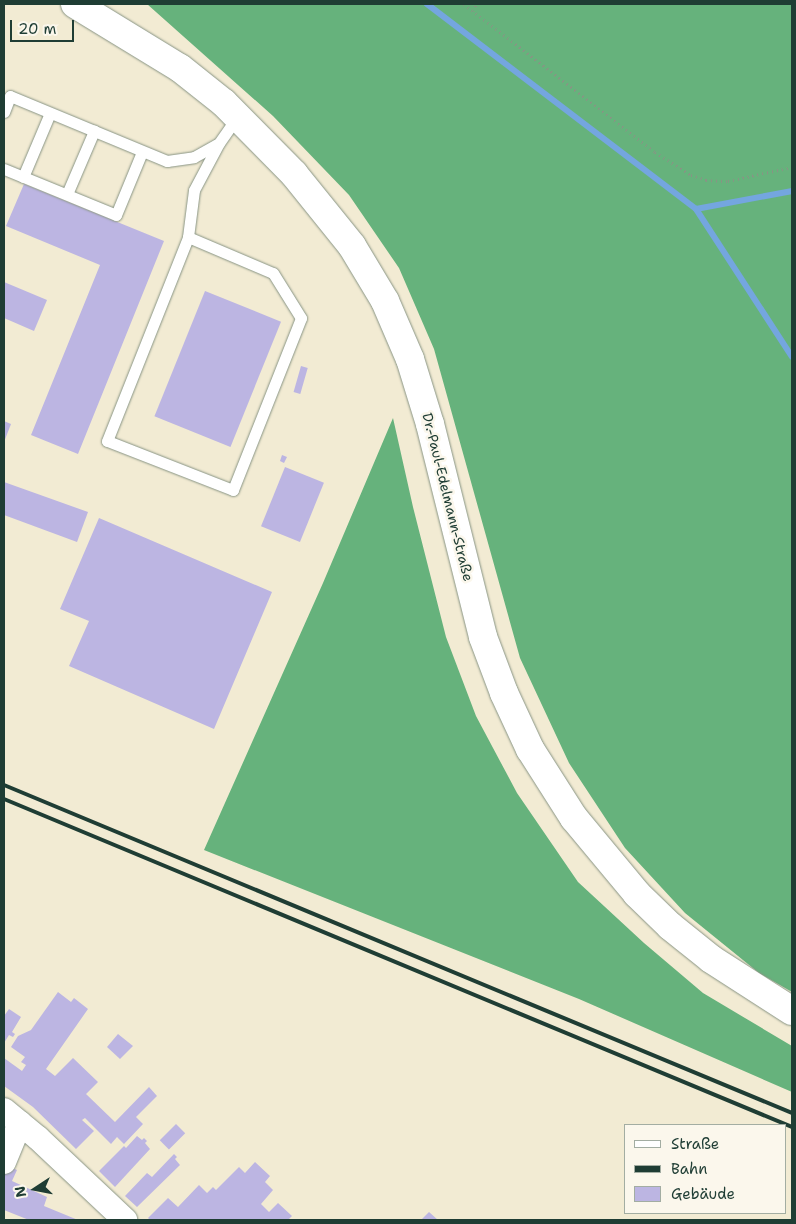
<!DOCTYPE html>
<meta charset="utf-8">
<style>
body{margin:0}
#map{position:relative;width:796px;height:1224px;overflow:hidden;background:#f2ebd3;font-family:"Shantell Sans",sans-serif}
div>[style]{position:absolute}
.forest>*{inset:0;background:#66b27c}
.stream>*{height:6px;margin:-3px;padding:0 3px;transform-origin:3px;border-radius:3px;background:#74a6df}
.building>*{inset:0;background:#bcb5e2;transform-origin:0 0}
.path>*{height:3px;margin-top:-1.5px;transform-origin:0;background:repeating-linear-gradient(90deg,#889484 0 1px,transparent 0 5px)}
.roads{filter:drop-shadow(0 0 1px #889484) drop-shadow(0 0 1px #889484)}
.service>*{height:11px;margin:-5.5px;padding:0 5.5px;transform-origin:5.5px;border-radius:5.5px;background:#fff}
.minor>*{height:24px;margin:-12px;padding:0 12px;transform-origin:12px;border-radius:12px;background:#fff}
.tertiary>*{height:28px;margin:-14px;padding:0 14px;transform-origin:14px;border-radius:14px;background:#fff}
.rail>*{height:4px;margin:-2px;padding:0 2px;transform-origin:2px;border-radius:2px;background:#1f3d34}
span{translate:-50% -50%;white-space:nowrap;text-align:center;line-height:1.15;-webkit-text-stroke:5px #fbf7ec;paint-order:stroke}
.street-label{font-size:14px;color:#1f3d34}
.frame{position:absolute;inset:0;border:5px solid #1f3d34;pointer-events:none}
.legend{position:absolute;left:624px;top:1124px;width:162px;height:90px;box-sizing:border-box;background:#fbf7ec;border:1px solid #a3ada2;margin:0;padding:6px 9px;list-style:none;font-size:15px;color:#1f3d34}
.legend li{display:flex;align-items:center;gap:10px;height:25px}
.legend b{width:25px;border:1px solid #a3ada2}
.north{position:absolute;left:10px;top:1164px;width:50px;height:50px;-webkit-text-stroke:4px #fbf7ec;paint-order:stroke;rotate:259deg;font-size:14px;font-weight:700;line-height:20px;text-align:center;color:#1f3d34}
.north::after{content:'';display:block;margin:auto;width:18px;height:22px;background:#1f3d34;clip-path:polygon(50% 0,100% 100%,50% 72%,0 100%)}
.scale{position:absolute;left:10px;top:20px;width:64px;height:22px;box-sizing:border-box;border:2px solid #1f3d34;border-top:0;padding-left:6px;font-size:15px;line-height:18px;white-space:nowrap;color:#1f3d34;-webkit-text-stroke:4px #fbf7ec;paint-order:stroke}
</style>
<div id="map">
<div class="forest">
<i style="clip-path:polygon(147px 4px,792px 4px,792px 992px,759px 973px,685px 913px,625px 848px,569px 763px,520px 658px,434px 349px,399px 268px,349px 195px,273px 116px)"></i>
<i style="clip-path:polygon(393px 418px,413px 507px,446px 637px,476px 716px,517px 793px,578px 882px,644px 943px,703px 993px,792px 1046px,792px 1092px,579px 999px,204px 850px,323px 583px)"></i>
</div>
<div class="stream">
<i style="left:427px;top:4px;width:338px;rotate:37.3deg"></i>
<i style="left:696px;top:209px;width:98px;rotate:-10.6deg"></i>
<i style="left:696px;top:209px;width:176px;rotate:57deg"></i>
</div>
<div class="building">
<i style="clip-path:polygon(24px 184px,164px 241px,78px 454px,31px 435px,100px 265px,6px 226px)"></i>
<i style="clip-path:polygon(4px 282px,47px 300px,34px 331px,4px 318px)"></i>
<i style="left:205px;top:291px;width:82px;height:135px;rotate:22deg"></i>
<i style="left:301px;top:366px;width:7px;height:27px;rotate:16deg"></i>
<i style="clip-path:polygon(4px 421px,11px 424px,4px 442px)"></i>
<i style="clip-path:polygon(282px 455px,287px 457px,284px 463px,280px 461px)"></i>
<i style="left:285px;top:467px;width:42px;height:64px;rotate:22deg"></i>
<i style="clip-path:polygon(4px 482px,88px 512px,77px 542px,4px 515px)"></i>
<i style="clip-path:polygon(99px 518px,272px 592px,214px 729px,69px 666px,89px 621px,60px 609px)"></i>
<i style="clip-path:polygon(58px 992px,71px 1002px,74px 998px,88px 1009px,46px 1069px,55px 1076px,73px 1058px,98px 1082px,86px 1094px,115px 1122px,149px 1087px,157px 1096px,136px 1117px,143px 1124px,124px 1144px,117px 1137px,111px 1144px,85px 1118px,82px 1120px,94px 1131px,76px 1149px,33px 1107px,4px 1086px,4px 1058px,22px 1071px,26px 1065px,21px 1062px,25px 1057px,11px 1047px,18px 1036px,31px 1030px)"></i>
<i style="clip-path:polygon(9px 1009px,21px 1017px,12px 1032px,15px 1034px,13px 1037px,9px 1035px,4px 1043px,4px 1016px)"></i>
<i style="clip-path:polygon(118px 1034px,133px 1046px,120px 1059px,107px 1047px)"></i>
<i style="left:176px;top:1124px;width:13px;height:23px;rotate:45deg"></i>
<i style="clip-path:polygon(137px 1136px,142px 1140px,144px 1138px,147px 1141px,145px 1143px,150px 1149px,115px 1187px,99px 1171px,124px 1146px,126px 1148px)"></i>
<i style="clip-path:polygon(174px 1154px,177px 1157px,175px 1159px,180px 1165px,137px 1207px,125px 1196px,147px 1173px,152px 1177px)"></i>
<i style="clip-path:polygon(255px 1162px,270px 1176px,265px 1182px,273px 1190px,261px 1204px,269px 1212px,278px 1203px,292px 1216px,288px 1220px,150px 1220px,148px 1218px,168px 1198px,178px 1207px,199px 1185px,207px 1193px,213px 1187px,216px 1190px,239px 1167px,245px 1173px)"></i>
<i style="clip-path:polygon(8px 1166px,17px 1170px,12px 1181px,47px 1197px,44px 1206px,78px 1220px,29px 1220px,4px 1210px,4px 1177px)"></i>
<i style="clip-path:polygon(429px 1212px,438px 1220px,421px 1220px)"></i>
</div>
<div class="path">
<i style="left:464px;top:4px;width:242px;rotate:37.8deg"></i>
<i style="left:655px;top:152px;width:43px;rotate:32.6deg"></i>
<i style="left:691px;top:175px;width:16px;rotate:18deg"></i>
<i style="left:706px;top:180px;width:22px;rotate:3deg"></i>
<i style="left:728px;top:181px;width:66px;rotate:-12.3deg"></i>
<i style="left:473px;top:11px;width:8px;rotate:-67deg"></i>
</div>
<div class="roads">
<div class="service">
<i style="left:4px;top:112px;width:17px;rotate:-69deg"></i>
<i style="left:10px;top:96px;width:170px;rotate:22.5deg"></i>
<i style="left:167px;top:161px;width:27px;rotate:-8deg"></i>
<i style="left:194px;top:157px;width:26px;rotate:-29deg"></i>
<i style="left:4px;top:169px;width:121px;rotate:22.3deg"></i>
<i style="left:116px;top:215px;width:68px;rotate:-67.6deg"></i>
<i style="left:23px;top:177px;width:69px;rotate:-67.1deg"></i>
<i style="left:67px;top:194px;width:69px;rotate:-66.8deg"></i>
<i style="left:188px;top:237px;width:92px;rotate:23deg"></i>
<i style="left:273px;top:273px;width:53px;rotate:58.1deg"></i>
<i style="left:301px;top:318px;width:185px;rotate:111.6deg"></i>
<i style="left:233px;top:490px;width:135px;rotate:-158.7deg"></i>
<i style="left:107px;top:441px;width:219px;rotate:-68.3deg"></i>
<i style="left:188px;top:237px;width:47px;rotate:-82.7deg"></i>
<i style="left:194px;top:190px;width:53px;rotate:-62deg"></i>
<i style="left:219px;top:143px;width:33px;rotate:-55deg"></i>
</div>
<div class="minor">
<i style="left:4px;top:1110px;width:44px;rotate:39.5deg"></i>
<i style="left:38px;top:1138px;width:120px;rotate:43.3deg"></i>
<i style="left:4px;top:1162px;width:42px;rotate:-67.7deg"></i>
</div>
<div class="tertiary">
<i style="left:75px;top:4px;width:123px;rotate:31.4deg"></i>
<i style="left:180px;top:68px;width:56px;rotate:38.5deg"></i>
<i style="left:224px;top:103px;width:100px;rotate:45.4deg"></i>
<i style="left:294px;top:174px;width:92px;rotate:51.1deg"></i>
<i style="left:352px;top:246px;width:64px;rotate:59deg"></i>
<i style="left:385px;top:301px;width:63px;rotate:66.7deg"></i>
<i style="left:410px;top:359px;width:68px;rotate:72.9deg"></i>
<i style="left:430px;top:424px;width:219px;rotate:76deg"></i>
<i style="left:483px;top:637px;width:60px;rotate:69.4deg"></i>
<i style="left:504px;top:693px;width:62px;rotate:65.1deg"></i>
<i style="left:530px;top:749px;width:82px;rotate:57.5deg"></i>
<i style="left:574px;top:818px;width:99px;rotate:50.3deg"></i>
<i style="left:637px;top:894px;width:46px;rotate:44.1deg"></i>
<i style="left:670px;top:926px;width:53px;rotate:38.8deg"></i>
<i style="left:711px;top:959px;width:96px;rotate:32.7deg"></i>
</div>
</div>
<div class="rail">
<i style="left:4px;top:785px;width:854px;rotate:22.6deg"></i>
<i style="left:4px;top:799px;width:854px;rotate:22.6deg"></i>
</div>
<div class="street-label">
<span style="left:448px;top:497px;rotate:76deg">Dr.-Paul-Edelmann-Straße</span>
</div>
<div class="frame"></div>
<ul class="legend">
<li><b style="height:6px;background:#fff"></b>Straße</li>
<li><b style="height:6px;background:#1f3d34"></b>Bahn</li>
<li><b style="height:14px;background:#bcb5e2"></b>Gebäude</li>
</ul>
<div class="north">N</div>
<div class="scale">20 m</div>
</div>
